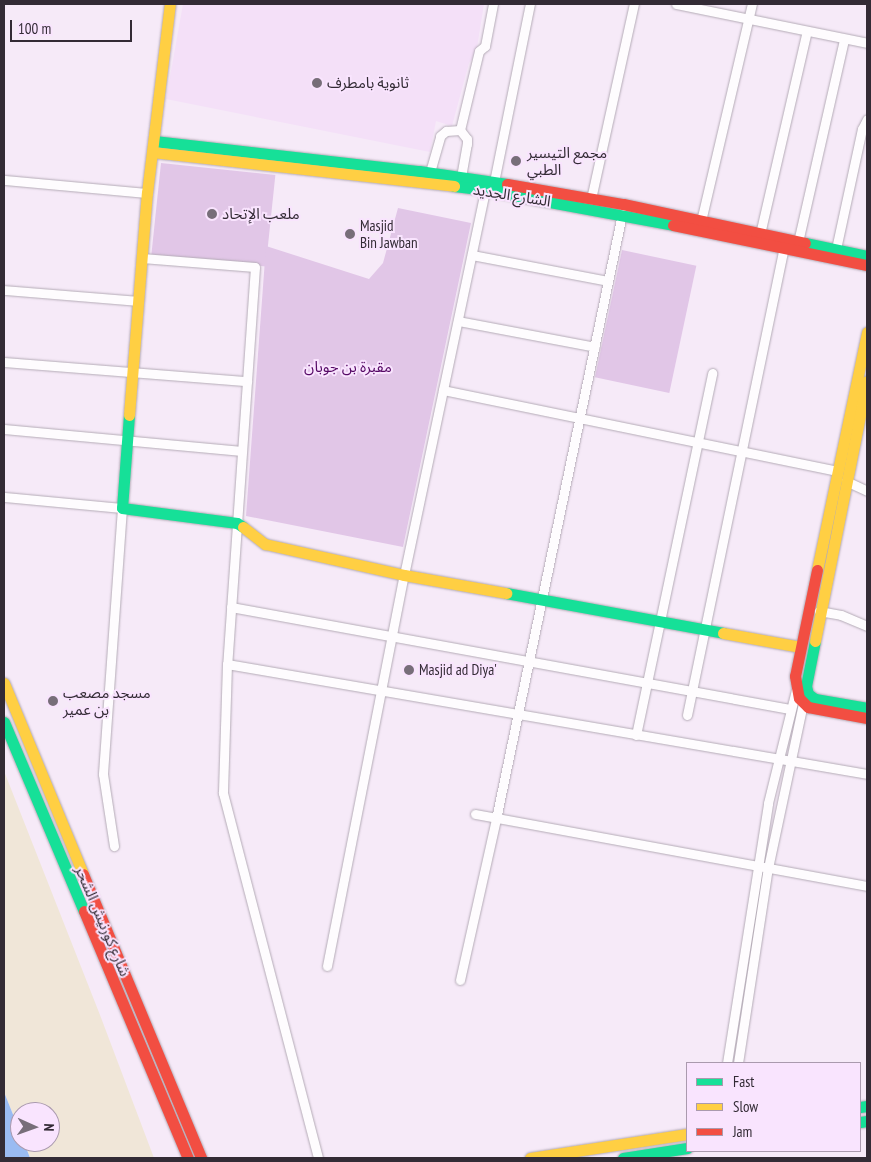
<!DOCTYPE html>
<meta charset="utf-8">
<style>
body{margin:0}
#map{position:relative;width:871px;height:1162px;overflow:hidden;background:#f6eaf8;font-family:"PT Sans Narrow","Noto Sans Arabic",sans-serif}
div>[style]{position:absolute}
.built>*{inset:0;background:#f4e0f8}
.green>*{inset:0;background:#e1c6e7;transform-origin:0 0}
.sand>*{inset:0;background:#f0e6d8}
.water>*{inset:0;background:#9abbf2}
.roads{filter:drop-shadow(0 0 1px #b4abb6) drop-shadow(0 0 1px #b4abb6)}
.street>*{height:9px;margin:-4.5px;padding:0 4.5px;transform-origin:4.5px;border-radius:4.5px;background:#fefcfe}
.fast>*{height:11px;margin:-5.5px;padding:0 5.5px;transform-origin:5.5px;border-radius:5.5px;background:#16e098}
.slow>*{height:11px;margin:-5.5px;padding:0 5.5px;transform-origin:5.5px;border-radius:5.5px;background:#ffcf43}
.jam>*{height:11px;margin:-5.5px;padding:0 5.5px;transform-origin:5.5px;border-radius:5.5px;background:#f24e42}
.dots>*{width:14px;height:14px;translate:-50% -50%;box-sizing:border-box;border:2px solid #f9e4fe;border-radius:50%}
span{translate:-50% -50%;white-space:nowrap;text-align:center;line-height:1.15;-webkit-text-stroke:4px #f9e4fe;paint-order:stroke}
.poi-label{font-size:15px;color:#332b35}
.left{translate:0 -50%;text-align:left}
.street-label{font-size:15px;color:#332b35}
.park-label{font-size:15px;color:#550865}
.frame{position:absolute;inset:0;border:5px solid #332b35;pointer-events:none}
.legend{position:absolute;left:686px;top:1062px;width:175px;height:90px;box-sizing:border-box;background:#f9e4fe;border:1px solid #aa9aae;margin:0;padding:6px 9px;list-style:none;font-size:15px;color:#332b35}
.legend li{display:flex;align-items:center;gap:10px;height:25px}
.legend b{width:25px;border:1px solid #aa9aae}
.north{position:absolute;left:10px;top:1102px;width:50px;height:50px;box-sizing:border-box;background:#f9e4fe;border:1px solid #aa9aae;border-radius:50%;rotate:92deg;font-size:14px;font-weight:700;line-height:20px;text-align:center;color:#332b35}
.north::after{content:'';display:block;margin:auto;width:18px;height:22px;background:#776e79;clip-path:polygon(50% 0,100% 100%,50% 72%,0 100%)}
.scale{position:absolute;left:10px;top:20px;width:122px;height:22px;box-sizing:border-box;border:2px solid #332b35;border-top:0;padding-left:6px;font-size:15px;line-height:18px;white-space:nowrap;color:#332b35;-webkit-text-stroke:4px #f9e4fe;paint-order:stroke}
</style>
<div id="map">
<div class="built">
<i style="clip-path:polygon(183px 4px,484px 4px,476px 54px,469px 63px,452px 126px,436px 121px,430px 152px,166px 99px)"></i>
</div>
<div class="green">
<i style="left:161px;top:163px;width:115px;height:92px;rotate:6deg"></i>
<i style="clip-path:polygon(398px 208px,471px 223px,403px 547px,246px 516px,266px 246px,369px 279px,383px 263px)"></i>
<i style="left:622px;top:250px;width:76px;height:130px;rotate:12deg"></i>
</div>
<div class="sand">
<i style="clip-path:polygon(4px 771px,100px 1015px,154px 1158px,30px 1158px,24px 1142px,50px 1142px,50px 1112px,20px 1112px,20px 1132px,4px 1092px)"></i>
</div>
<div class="water">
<i style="clip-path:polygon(4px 1092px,20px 1132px,20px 1142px,24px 1142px,30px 1158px,4px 1158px)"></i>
</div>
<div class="roads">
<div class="street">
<i style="left:676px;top:4px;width:195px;rotate:11.5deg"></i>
<i style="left:430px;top:172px;width:37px;rotate:-74deg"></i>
<i style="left:440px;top:136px;width:8px;rotate:-40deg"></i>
<i style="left:446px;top:131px;width:14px;rotate:-4deg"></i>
<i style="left:461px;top:177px;width:34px;rotate:-80deg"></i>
<i style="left:467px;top:144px;width:5px;rotate:-90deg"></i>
<i style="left:467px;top:139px;width:11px;rotate:-128deg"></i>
<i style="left:460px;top:130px;width:81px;rotate:-76.5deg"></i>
<i style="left:479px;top:51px;width:8px;rotate:-40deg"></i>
<i style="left:485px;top:46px;width:43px;rotate:-79.2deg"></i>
<i style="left:4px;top:180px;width:144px;rotate:5.2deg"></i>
<i style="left:494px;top:182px;width:182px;rotate:-78.6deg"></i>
<i style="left:591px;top:199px;width:200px;rotate:-77.6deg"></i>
<i style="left:701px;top:221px;width:223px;rotate:-76.8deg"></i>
<i style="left:760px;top:234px;width:208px;rotate:-77deg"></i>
<i style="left:798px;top:242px;width:208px;rotate:-77.2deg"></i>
<i style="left:836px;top:249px;width:123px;rotate:-77.8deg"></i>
<i style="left:862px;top:129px;width:11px;rotate:-63deg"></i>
<i style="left:472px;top:255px;width:138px;rotate:10.8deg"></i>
<i style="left:142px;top:258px;width:113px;rotate:4.6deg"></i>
<i style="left:255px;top:267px;width:398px;rotate:94deg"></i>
<i style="left:227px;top:664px;width:129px;rotate:91.8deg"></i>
<i style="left:223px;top:793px;width:377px;rotate:75.4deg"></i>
<i style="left:4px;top:290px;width:134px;rotate:4.7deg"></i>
<i style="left:458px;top:321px;width:139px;rotate:10.7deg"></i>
<i style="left:4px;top:362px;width:244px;rotate:4.5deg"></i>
<i style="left:443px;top:390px;width:402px;rotate:11.6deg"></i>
<i style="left:4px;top:429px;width:239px;rotate:5.3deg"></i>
<i style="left:846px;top:481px;width:23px;rotate:25deg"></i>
<i style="left:4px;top:497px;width:119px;rotate:5.3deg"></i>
<i style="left:122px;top:508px;width:267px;rotate:94.1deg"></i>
<i style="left:103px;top:774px;width:73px;rotate:81.3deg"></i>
<i style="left:231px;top:607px;width:568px;rotate:10.34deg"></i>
<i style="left:819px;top:611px;width:22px;rotate:10deg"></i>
<i style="left:841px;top:615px;width:28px;rotate:23deg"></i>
<i style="left:227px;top:664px;width:649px;rotate:9.75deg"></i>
<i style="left:687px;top:715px;width:483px;rotate:-78.3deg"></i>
<i style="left:636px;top:735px;width:370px;rotate:-78.1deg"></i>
<i style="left:475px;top:814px;width:399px;rotate:10.4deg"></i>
<i style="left:327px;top:966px;width:399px;rotate:-78.9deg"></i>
<i style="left:404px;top:575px;width:398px;rotate:-78.1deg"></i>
<i style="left:460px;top:980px;width:170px;rotate:-77.4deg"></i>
<i style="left:497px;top:814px;width:613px;rotate:-78.23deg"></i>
<i style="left:727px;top:1063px;width:263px;rotate:-81deg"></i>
<i style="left:768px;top:803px;width:116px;rotate:-76.1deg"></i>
<i style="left:738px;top:1063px;width:197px;rotate:-81.3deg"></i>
<i style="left:768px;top:868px;width:168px;rotate:-78deg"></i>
</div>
<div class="fast">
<i style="left:154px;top:141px;width:267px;rotate:6.5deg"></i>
<i style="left:419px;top:171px;width:89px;rotate:8.4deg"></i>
<i style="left:454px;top:186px;width:31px;rotate:7deg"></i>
<i style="left:485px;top:190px;width:191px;rotate:10.5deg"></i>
<i style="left:805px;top:243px;width:63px;rotate:11.8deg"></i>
<i style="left:129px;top:415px;width:93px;rotate:94.3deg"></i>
<i style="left:122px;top:508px;width:116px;rotate:7.4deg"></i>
<i style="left:237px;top:523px;width:7px;rotate:34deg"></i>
<i style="left:506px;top:593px;width:221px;rotate:10.4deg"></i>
<i style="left:815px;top:641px;width:46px;rotate:101.3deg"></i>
<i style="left:806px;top:686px;width:8px;rotate:76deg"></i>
<i style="left:808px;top:694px;width:9px;rotate:36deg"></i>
<i style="left:815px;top:699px;width:53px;rotate:9.8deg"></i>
<i style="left:4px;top:722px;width:205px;rotate:67.1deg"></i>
<i style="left:860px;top:1107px;width:7px;rotate:-8deg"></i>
<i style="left:860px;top:1122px;width:7px;rotate:-8deg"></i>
<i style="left:623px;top:1158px;width:65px;rotate:-8.9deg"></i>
</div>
<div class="slow">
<i style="left:152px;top:152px;width:304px;rotate:6.4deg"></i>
<i style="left:129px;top:415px;width:223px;rotate:-85.4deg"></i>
<i style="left:147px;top:193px;width:190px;rotate:-83.1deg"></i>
<i style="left:243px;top:527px;width:28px;rotate:38deg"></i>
<i style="left:265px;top:544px;width:142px;rotate:12.6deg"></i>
<i style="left:404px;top:575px;width:104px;rotate:10deg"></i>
<i style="left:817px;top:570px;width:243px;rotate:-78.1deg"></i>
<i style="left:723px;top:633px;width:79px;rotate:10.2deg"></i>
<i style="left:815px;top:641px;width:265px;rotate:-78.7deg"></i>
<i style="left:4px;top:683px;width:207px;rotate:67.5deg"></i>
<i style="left:530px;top:1158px;width:159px;rotate:-8.7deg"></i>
</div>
<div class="jam">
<i style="left:507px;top:184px;width:118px;rotate:9.8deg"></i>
<i style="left:623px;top:204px;width:186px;rotate:12.1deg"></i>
<i style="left:673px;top:225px;width:198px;rotate:11.7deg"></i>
<i style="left:817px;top:570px;width:108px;rotate:101.7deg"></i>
<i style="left:795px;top:676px;width:22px;rotate:80deg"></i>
<i style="left:799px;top:698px;width:13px;rotate:45deg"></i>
<i style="left:808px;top:707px;width:60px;rotate:10.6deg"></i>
<i style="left:83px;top:874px;width:308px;rotate:67.4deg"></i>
<i style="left:84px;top:911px;width:268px;rotate:67.2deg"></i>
</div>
</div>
<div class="dots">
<i style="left:317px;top:83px;background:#776e79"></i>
<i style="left:516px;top:161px;background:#776e79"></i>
<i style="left:212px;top:214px;background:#776e79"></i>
<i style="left:350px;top:234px;background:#776e79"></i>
<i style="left:409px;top:670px;background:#776e79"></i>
<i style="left:53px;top:701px;background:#776e79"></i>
</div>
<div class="poi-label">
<span class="left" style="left:327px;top:83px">ثانوية بامطرف</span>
<span class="left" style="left:527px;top:161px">مجمع التيسير<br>الطبي</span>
<span class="left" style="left:222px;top:214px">ملعب الإتحاد</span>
<span class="left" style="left:360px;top:234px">Masjid<br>Bin Jawban</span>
<span class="left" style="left:419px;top:670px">Masjid ad Diya'</span>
<span class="left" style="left:63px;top:701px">مسجد مصعب<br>بن عمير</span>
</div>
<div class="street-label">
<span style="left:512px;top:195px;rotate:9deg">الشارع الجديد</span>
<span style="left:103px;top:921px;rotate:67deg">شارع كورنيش الشحر</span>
</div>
<div class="park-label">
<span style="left:348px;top:367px">مقبرة بن جوبان</span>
</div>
<div class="frame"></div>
<ul class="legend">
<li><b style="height:6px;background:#16e098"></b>Fast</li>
<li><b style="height:6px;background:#ffcf43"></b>Slow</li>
<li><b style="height:6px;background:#f24e42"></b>Jam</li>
</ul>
<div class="north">N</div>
<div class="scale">100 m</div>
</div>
